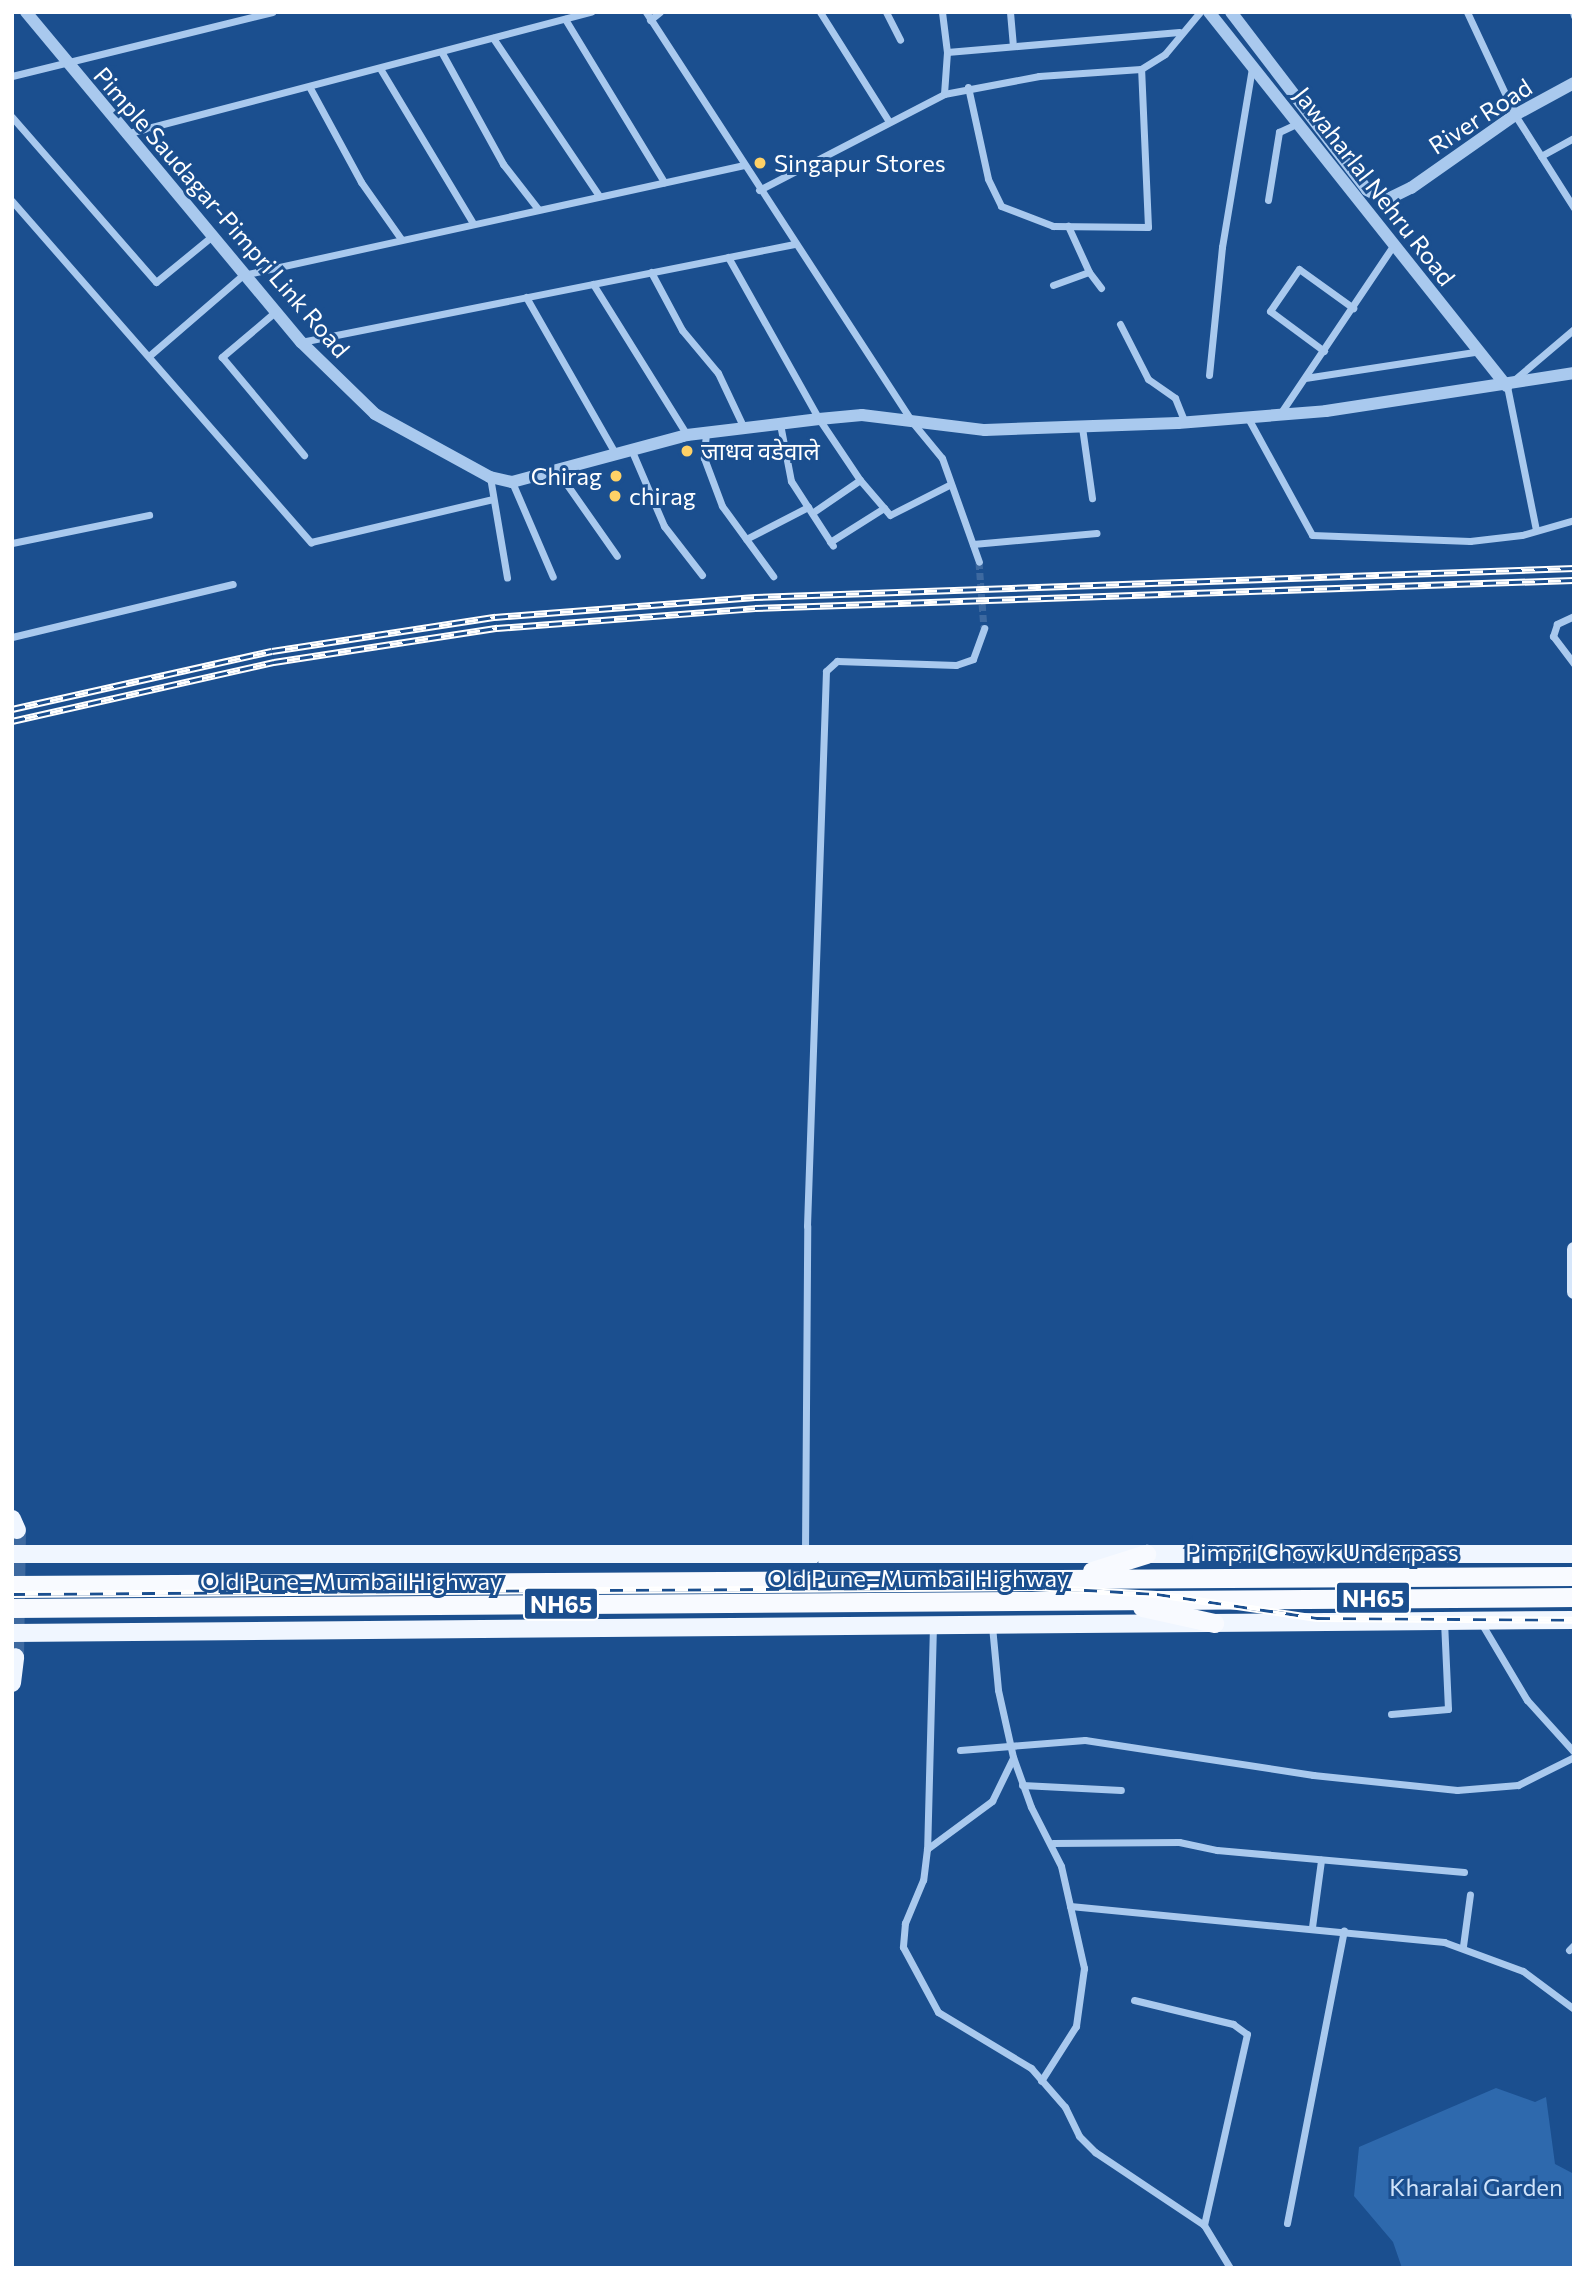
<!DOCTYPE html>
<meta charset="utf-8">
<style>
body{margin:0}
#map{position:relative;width:1586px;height:2280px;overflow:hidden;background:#1b4f8f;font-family:Commissioner,"Noto Sans Devanagari",sans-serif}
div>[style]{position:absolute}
.green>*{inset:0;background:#2e69ad}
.minor-tunnel>*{height:7px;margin-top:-3.5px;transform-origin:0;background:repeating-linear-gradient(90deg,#3d69a0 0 7px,transparent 0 10.5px)}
.primary-tunnel>*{height:18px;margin-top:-9px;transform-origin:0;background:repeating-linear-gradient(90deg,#3d69a0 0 18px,transparent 0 27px)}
.minor>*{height:7px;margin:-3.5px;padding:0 3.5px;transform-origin:3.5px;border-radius:3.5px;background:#a9c9ee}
.tertiary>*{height:12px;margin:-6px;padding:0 6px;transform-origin:6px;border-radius:6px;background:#a9c9ee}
.secondary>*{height:14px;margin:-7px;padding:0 7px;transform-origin:7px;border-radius:7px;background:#d6e6fa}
.primary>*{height:18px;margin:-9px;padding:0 9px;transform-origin:9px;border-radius:9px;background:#f0f6ff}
.trunk>*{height:19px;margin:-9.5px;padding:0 9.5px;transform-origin:9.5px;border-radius:9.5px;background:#f8faff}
.rail>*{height:7px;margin-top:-3.5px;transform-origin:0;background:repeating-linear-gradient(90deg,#1b4f8f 0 13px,#fff 0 26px);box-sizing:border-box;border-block:2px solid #fff}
.dots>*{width:19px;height:19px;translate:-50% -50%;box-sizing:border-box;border:4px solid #1b4f8f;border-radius:50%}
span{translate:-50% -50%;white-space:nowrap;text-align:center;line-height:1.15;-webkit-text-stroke:6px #1b4f8f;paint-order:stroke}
.shield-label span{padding:2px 5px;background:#1b4f8f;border:2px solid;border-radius:5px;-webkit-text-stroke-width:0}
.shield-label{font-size:23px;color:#fff;font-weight:700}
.street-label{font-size:24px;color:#fff}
.poi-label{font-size:24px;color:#fff}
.left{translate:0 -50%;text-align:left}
.right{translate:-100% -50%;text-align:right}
.park-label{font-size:24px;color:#cfe3fa}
.frame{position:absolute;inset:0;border:14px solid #fff;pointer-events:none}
</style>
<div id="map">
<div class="green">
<i style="clip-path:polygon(1496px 2088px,1535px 2102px,1546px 2097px,1555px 2164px,1574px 2174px,1574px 2266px,1402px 2268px,1393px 2242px,1354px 2196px,1359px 2147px)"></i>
</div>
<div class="minor-tunnel">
<i style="left:979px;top:562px;width:66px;rotate:85.7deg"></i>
</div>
<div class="primary-tunnel">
<i style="left:15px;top:1657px;width:127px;rotate:-89.1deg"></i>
</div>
<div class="minor">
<i style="left:646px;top:12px;width:490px;rotate:57deg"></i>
<i style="left:913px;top:423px;width:45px;rotate:50.4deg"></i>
<i style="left:942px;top:458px;width:110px;rotate:70.4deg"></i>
<i style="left:820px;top:12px;width:128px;rotate:57.8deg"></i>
<i style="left:886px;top:12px;width:31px;rotate:63deg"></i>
<i style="left:942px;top:12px;width:40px;rotate:82.9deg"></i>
<i style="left:947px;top:52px;width:42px;rotate:94.1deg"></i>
<i style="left:1010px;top:12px;width:32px;rotate:85deg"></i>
<i style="left:1467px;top:12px;width:114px;rotate:65deg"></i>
<i style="left:1515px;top:115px;width:110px;rotate:57.6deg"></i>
<i style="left:1573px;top:12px;width:4px;rotate:76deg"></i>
<i style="left:565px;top:19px;width:191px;rotate:58.7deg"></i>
<i style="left:650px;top:20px;width:13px;rotate:-39deg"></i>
<i style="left:493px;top:38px;width:190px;rotate:56.1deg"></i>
<i style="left:947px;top:52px;width:233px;rotate:-4.9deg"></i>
<i style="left:442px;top:53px;width:127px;rotate:61.2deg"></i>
<i style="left:503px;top:164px;width:57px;rotate:52.1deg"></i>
<i style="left:381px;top:70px;width:179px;rotate:59deg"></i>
<i style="left:12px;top:76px;width:268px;rotate:-13.8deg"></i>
<i style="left:968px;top:87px;width:94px;rotate:77.7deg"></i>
<i style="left:988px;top:179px;width:30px;rotate:64deg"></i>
<i style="left:1001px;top:206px;width:56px;rotate:21deg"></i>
<i style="left:1053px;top:226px;width:95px;rotate:0.6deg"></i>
<i style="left:1148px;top:227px;width:158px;rotate:-92.5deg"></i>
<i style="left:310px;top:88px;width:107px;rotate:61.5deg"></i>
<i style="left:361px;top:182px;width:70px;rotate:54.9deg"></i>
<i style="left:12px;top:117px;width:219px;rotate:48.9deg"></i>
<i style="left:156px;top:282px;width:71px;rotate:-39.3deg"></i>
<i style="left:125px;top:134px;width:482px;rotate:-14.7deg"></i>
<i style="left:1541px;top:156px;width:38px;rotate:-29deg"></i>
<i style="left:759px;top:190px;width:208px;rotate:-27.4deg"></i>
<i style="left:944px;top:94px;width:97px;rotate:-10.7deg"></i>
<i style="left:1039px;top:76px;width:102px;rotate:-3.9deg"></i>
<i style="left:1141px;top:69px;width:28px;rotate:-32deg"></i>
<i style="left:1165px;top:54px;width:55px;rotate:-50.2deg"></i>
<i style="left:1268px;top:200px;width:69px;rotate:-80.8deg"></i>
<i style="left:1279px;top:132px;width:21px;rotate:-25deg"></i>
<i style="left:12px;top:201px;width:454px;rotate:48.8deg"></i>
<i style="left:311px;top:542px;width:187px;rotate:-13.3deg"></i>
<i style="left:728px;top:257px;width:186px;rotate:60.7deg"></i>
<i style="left:819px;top:419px;width:73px;rotate:56.1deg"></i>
<i style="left:860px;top:480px;width:58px;rotate:145.5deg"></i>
<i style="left:651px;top:272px;width:66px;rotate:61.9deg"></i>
<i style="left:682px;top:330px;width:56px;rotate:50.1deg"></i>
<i style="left:718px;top:373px;width:61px;rotate:64.7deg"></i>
<i style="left:1089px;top:272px;width:20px;rotate:53deg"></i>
<i style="left:593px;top:284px;width:178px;rotate:58.1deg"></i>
<i style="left:1053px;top:285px;width:38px;rotate:-20deg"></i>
<i style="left:1089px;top:272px;width:51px;rotate:-114.5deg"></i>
<i style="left:526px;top:297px;width:180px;rotate:60.3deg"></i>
<i style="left:275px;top:312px;width:70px;rotate:139.7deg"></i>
<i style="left:222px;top:357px;width:128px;rotate:50.1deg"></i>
<i style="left:1120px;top:324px;width:62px;rotate:63deg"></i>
<i style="left:1148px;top:379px;width:33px;rotate:35deg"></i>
<i style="left:1175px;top:398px;width:27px;rotate:68deg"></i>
<i style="left:301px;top:342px;width:503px;rotate:-11.24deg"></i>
<i style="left:1324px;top:351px;width:67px;rotate:-143.5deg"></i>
<i style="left:1270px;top:311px;width:51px;rotate:-55.4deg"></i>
<i style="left:1299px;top:269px;width:67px;rotate:35.8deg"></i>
<i style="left:149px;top:356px;width:124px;rotate:-40.8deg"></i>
<i style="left:243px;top:275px;width:513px;rotate:-12.38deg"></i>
<i style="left:1209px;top:375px;width:129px;rotate:-84.2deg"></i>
<i style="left:1222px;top:247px;width:181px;rotate:-80.5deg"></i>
<i style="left:1305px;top:378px;width:178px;rotate:-8.7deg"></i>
<i style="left:1280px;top:414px;width:202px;rotate:-56.1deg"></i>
<i style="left:1248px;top:418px;width:133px;rotate:61.3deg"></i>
<i style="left:1312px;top:535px;width:158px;rotate:2.2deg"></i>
<i style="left:1470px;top:541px;width:52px;rotate:-6.6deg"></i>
<i style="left:1522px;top:535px;width:54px;rotate:-16.1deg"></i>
<i style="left:780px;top:424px;width:58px;rotate:79.1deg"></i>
<i style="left:791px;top:481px;width:77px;rotate:57.1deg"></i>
<i style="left:1082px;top:427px;width:72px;rotate:82deg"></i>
<i style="left:706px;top:433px;width:25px;rotate:95deg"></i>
<i style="left:704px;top:458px;width:51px;rotate:69.4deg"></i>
<i style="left:722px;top:506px;width:87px;rotate:53.9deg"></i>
<i style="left:631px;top:449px;width:84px;rotate:66.8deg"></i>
<i style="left:664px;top:526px;width:62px;rotate:52.2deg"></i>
<i style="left:556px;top:469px;width:106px;rotate:55deg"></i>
<i style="left:490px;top:477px;width:102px;rotate:80.4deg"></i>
<i style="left:860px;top:480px;width:46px;rotate:49.4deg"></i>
<i style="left:890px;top:515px;width:66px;rotate:-27deg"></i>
<i style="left:512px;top:482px;width:103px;rotate:66.7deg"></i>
<i style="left:1536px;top:530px;width:147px;rotate:-101.4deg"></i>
<i style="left:1507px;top:386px;width:88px;rotate:-40.4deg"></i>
<i style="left:746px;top:539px;width:70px;rotate:-27.3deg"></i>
<i style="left:830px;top:542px;width:64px;rotate:-32.2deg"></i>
<i style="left:12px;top:543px;width:140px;rotate:-11.6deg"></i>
<i style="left:973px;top:544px;width:124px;rotate:-5.1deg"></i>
<i style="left:1574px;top:616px;width:19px;rotate:155deg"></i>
<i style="left:1557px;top:624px;width:13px;rotate:108deg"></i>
<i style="left:1553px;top:636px;width:35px;rotate:53deg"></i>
<i style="left:12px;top:637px;width:227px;rotate:-13.5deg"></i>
<i style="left:805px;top:1552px;width:326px;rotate:-89.6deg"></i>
<i style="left:807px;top:1226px;width:555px;rotate:-88.04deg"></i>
<i style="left:826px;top:671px;width:15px;rotate:-42deg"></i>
<i style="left:837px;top:661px;width:119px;rotate:1.9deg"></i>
<i style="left:956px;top:665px;width:18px;rotate:-19deg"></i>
<i style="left:973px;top:659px;width:33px;rotate:-70deg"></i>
<i style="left:1480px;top:1621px;width:92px;rotate:59.3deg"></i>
<i style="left:1527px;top:1700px;width:70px;rotate:47.9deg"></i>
<i style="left:933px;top:1625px;width:224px;rotate:91.5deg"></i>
<i style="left:927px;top:1849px;width:31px;rotate:97deg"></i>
<i style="left:923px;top:1880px;width:47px;rotate:112.7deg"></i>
<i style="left:905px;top:1923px;width:24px;rotate:95deg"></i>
<i style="left:903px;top:1947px;width:74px;rotate:61.7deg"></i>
<i style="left:938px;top:2012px;width:109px;rotate:31.1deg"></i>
<i style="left:1031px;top:2068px;width:52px;rotate:48.9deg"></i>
<i style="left:1065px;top:2107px;width:32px;rotate:64deg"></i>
<i style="left:1079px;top:2136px;width:23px;rotate:45deg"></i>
<i style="left:1095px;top:2152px;width:131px;rotate:33.8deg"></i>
<i style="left:1204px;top:2225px;width:50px;rotate:58.8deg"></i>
<i style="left:992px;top:1626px;width:64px;rotate:84.6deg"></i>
<i style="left:998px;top:1690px;width:69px;rotate:77.4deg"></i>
<i style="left:1013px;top:1757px;width:53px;rotate:70.2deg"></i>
<i style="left:1031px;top:1807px;width:66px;rotate:63deg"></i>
<i style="left:1061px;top:1866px;width:105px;rotate:77.3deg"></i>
<i style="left:1084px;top:1968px;width:59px;rotate:97.9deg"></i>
<i style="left:1076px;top:2026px;width:65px;rotate:122.5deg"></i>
<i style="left:1391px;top:1714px;width:57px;rotate:-5deg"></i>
<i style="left:1448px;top:1709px;width:88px;rotate:-92.6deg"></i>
<i style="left:960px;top:1750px;width:125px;rotate:-4.6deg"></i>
<i style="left:1085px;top:1740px;width:231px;rotate:8.7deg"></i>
<i style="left:1313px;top:1775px;width:145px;rotate:5.9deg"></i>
<i style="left:1457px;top:1790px;width:61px;rotate:-4.7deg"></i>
<i style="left:1518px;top:1785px;width:63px;rotate:-26.6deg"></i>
<i style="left:1022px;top:1785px;width:99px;rotate:2.9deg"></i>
<i style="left:1053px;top:1843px;width:126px;rotate:-0.5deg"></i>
<i style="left:1179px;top:1842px;width:39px;rotate:12deg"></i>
<i style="left:1217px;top:1850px;width:248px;rotate:5.1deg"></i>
<i style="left:927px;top:1849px;width:81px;rotate:-36.4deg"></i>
<i style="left:992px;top:1801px;width:48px;rotate:-64deg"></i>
<i style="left:1070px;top:1906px;width:376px;rotate:5.5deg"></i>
<i style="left:1444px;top:1942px;width:84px;rotate:20.2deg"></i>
<i style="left:1523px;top:1971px;width:64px;rotate:36.7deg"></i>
<i style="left:1312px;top:1927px;width:68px;rotate:-82.3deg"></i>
<i style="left:1463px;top:1946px;width:52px;rotate:-82.3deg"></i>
<i style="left:1569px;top:1950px;width:7px;rotate:-45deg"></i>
<i style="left:1134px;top:2000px;width:102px;rotate:13.6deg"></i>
<i style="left:1233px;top:2024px;width:17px;rotate:36deg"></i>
<i style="left:1247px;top:2034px;width:196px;rotate:102.7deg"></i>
<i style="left:1287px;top:2223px;width:298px;rotate:-79deg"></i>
</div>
<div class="tertiary">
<i style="left:26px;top:12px;width:430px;rotate:50.2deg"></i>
<i style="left:301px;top:342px;width:103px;rotate:44.2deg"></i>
<i style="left:375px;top:414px;width:131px;rotate:28.7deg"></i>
<i style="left:490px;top:477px;width:23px;rotate:13deg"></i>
<i style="left:512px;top:482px;width:181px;rotate:-15deg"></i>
<i style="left:687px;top:435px;width:133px;rotate:-6.9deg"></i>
<i style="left:819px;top:419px;width:43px;rotate:-5.3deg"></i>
<i style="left:862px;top:415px;width:124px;rotate:7deg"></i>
<i style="left:985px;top:430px;width:193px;rotate:-2.1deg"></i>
<i style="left:1178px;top:423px;width:148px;rotate:-4.6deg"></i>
<i style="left:1326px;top:411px;width:251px;rotate:-8.7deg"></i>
<i style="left:1209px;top:12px;width:478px;rotate:51.5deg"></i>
<i style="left:1231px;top:12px;width:224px;rotate:52.6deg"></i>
<i style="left:1367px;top:190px;width:21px;rotate:28deg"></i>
<i style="left:1386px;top:200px;width:28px;rotate:-26deg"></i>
<i style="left:1411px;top:188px;width:127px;rotate:-35.1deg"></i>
<i style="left:1515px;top:115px;width:67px;rotate:-28.5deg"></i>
</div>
<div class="secondary">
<i style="left:1574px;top:1249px;width:43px;rotate:90deg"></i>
</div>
<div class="primary">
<i style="left:12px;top:1519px;width:12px;rotate:66deg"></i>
<i style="left:12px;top:1554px;width:1562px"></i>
<i style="left:12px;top:1633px;width:1562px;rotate:-0.48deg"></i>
<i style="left:12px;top:1683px;width:26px;rotate:-83deg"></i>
</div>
<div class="trunk">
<i style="left:1092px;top:1571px;width:57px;rotate:-17.5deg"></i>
<i style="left:12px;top:1585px;width:1562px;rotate:-0.33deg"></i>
<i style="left:1142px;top:1607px;width:74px;rotate:12.5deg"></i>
<i style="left:12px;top:1608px;width:1562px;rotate:-0.4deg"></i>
</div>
<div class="rail">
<i style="left:12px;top:709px;width:266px;rotate:-12.6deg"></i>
<i style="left:272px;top:651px;width:226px;rotate:-8.7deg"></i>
<i style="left:495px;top:617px;width:261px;rotate:-4.4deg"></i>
<i style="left:755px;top:597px;width:820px;rotate:-2.03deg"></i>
<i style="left:12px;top:721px;width:269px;rotate:-12.7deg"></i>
<i style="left:274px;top:662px;width:226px;rotate:-8.7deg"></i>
<i style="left:497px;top:628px;width:259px;rotate:-4.4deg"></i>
<i style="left:755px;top:608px;width:819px;rotate:-1.96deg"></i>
<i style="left:12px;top:1594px;width:1020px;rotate:-0.39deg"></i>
<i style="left:1032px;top:1587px;width:125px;rotate:3.2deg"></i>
<i style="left:1157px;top:1594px;width:162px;rotate:8.5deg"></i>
<i style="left:1317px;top:1618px;width:257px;rotate:0.4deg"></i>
</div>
<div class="dots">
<i style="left:760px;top:163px;background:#ffd166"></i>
<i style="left:687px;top:451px;background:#ffd166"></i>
<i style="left:616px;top:476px;background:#ffd166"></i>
<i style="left:615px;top:496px;background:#ffd166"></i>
</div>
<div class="shield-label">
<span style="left:1373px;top:1598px">NH65</span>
<span style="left:561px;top:1604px">NH65</span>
</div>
<div class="street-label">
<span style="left:1480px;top:116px;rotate:-33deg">River Road</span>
<span style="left:1375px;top:186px;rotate:52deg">Jawaharlal Nehru Road</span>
<span style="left:222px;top:212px;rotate:49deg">Pimple Saudagar-Pimpri Link Road</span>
<span style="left:1322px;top:1552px">Pimpri Chowk Underpass</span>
<span style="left:918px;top:1578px">Old Pune–Mumbai Highway</span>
<span style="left:351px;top:1581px">Old Pune–Mumbai Highway</span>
</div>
<div class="poi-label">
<span class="left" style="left:774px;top:163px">Singapur Stores</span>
<span class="left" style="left:701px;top:451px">जाधव वडेवाले</span>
<span class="right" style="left:602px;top:476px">Chirag</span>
<span class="left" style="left:629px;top:496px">chirag</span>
</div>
<div class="park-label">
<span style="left:1476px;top:2187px">Kharalai Garden</span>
</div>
<div class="frame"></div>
</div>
